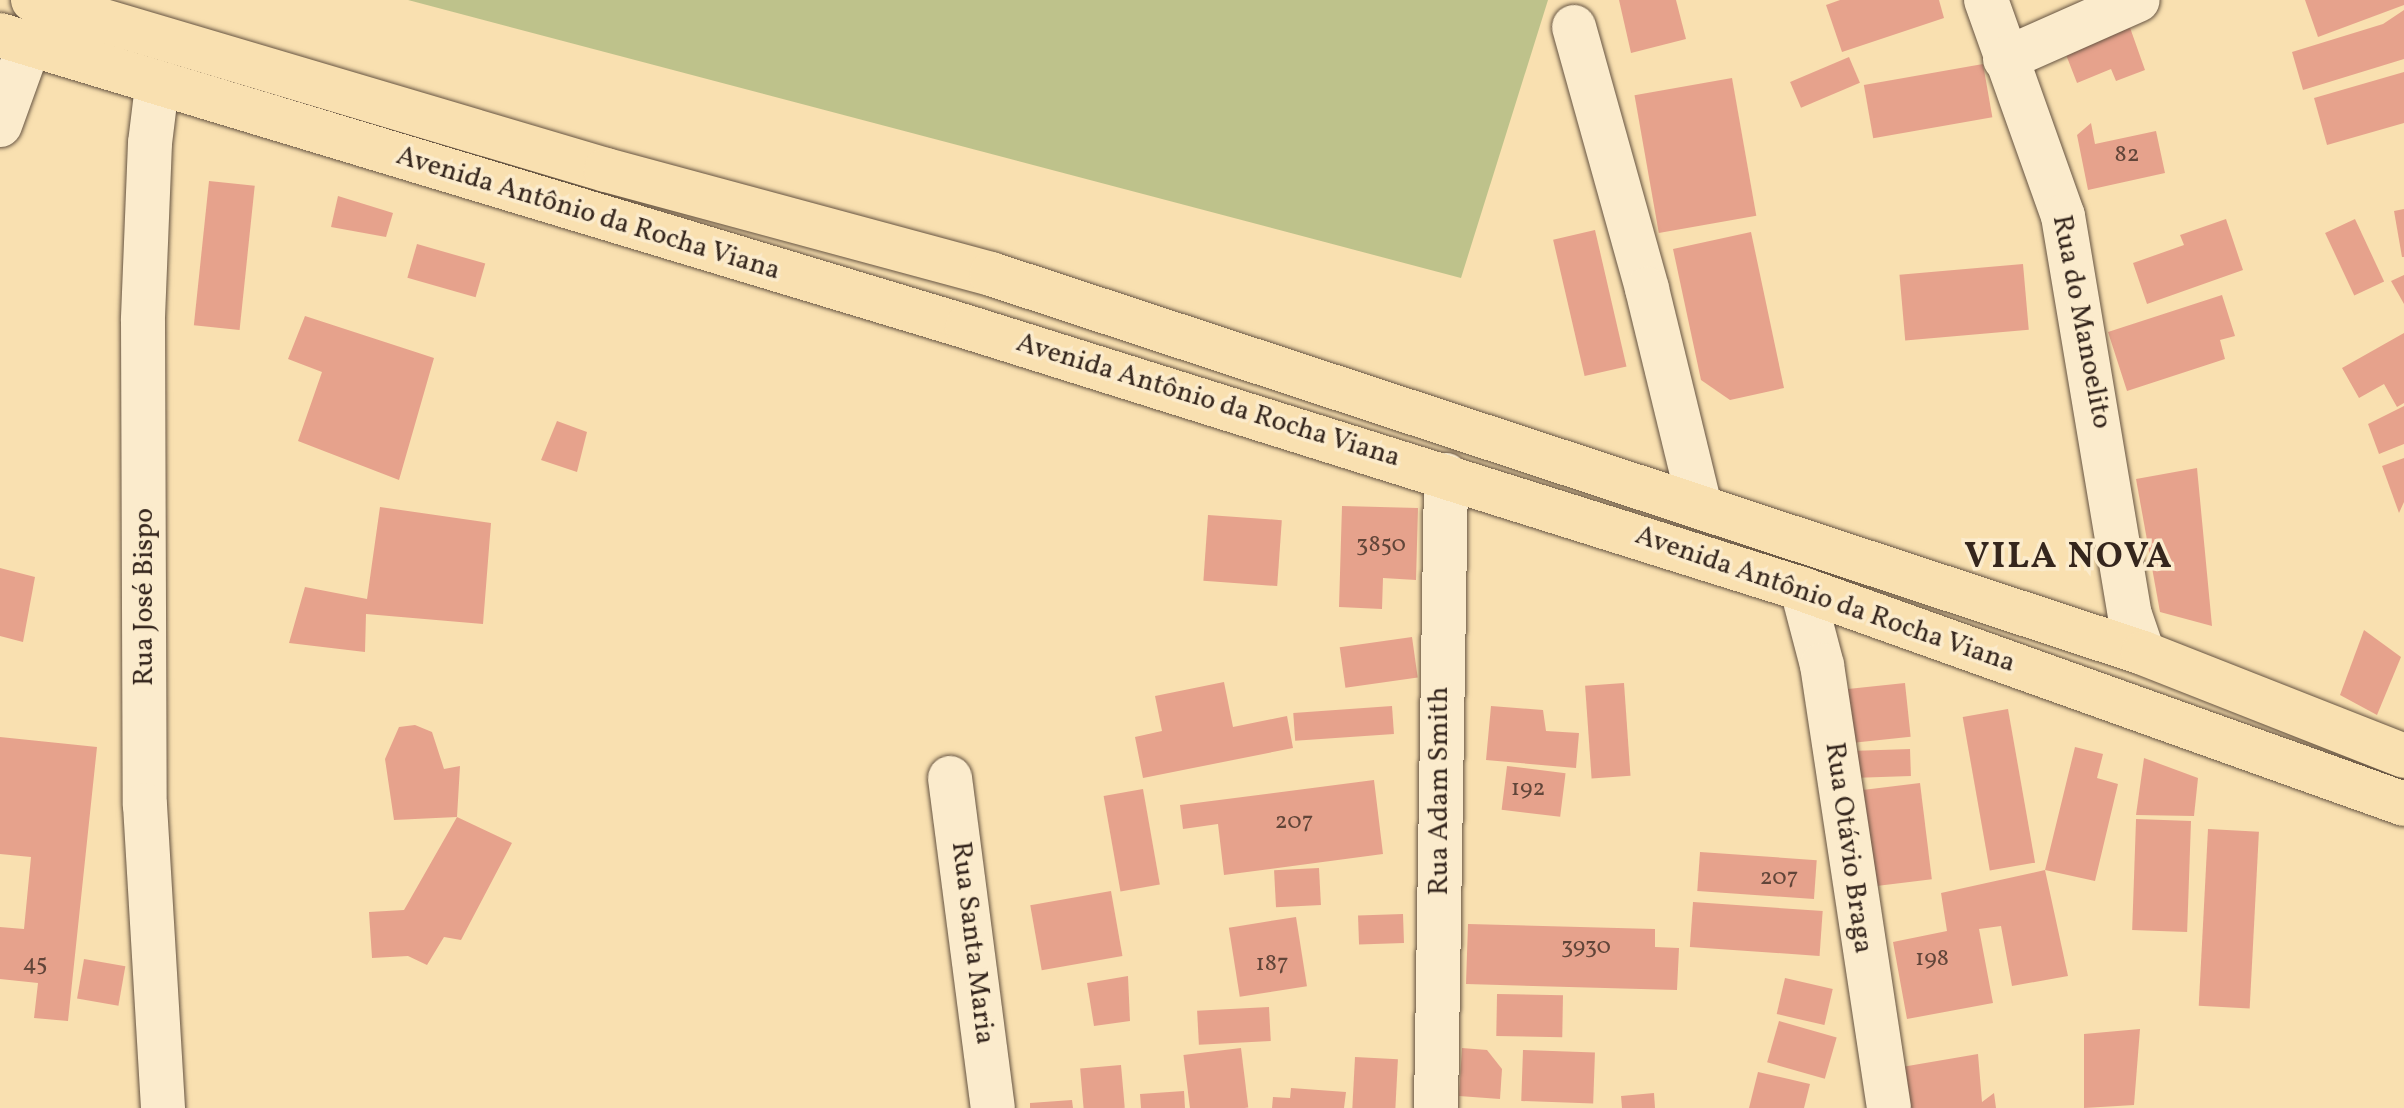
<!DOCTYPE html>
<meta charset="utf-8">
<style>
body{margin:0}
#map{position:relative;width:2404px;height:1108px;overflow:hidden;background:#f9e0b0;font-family:Vollkorn,serif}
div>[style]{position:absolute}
.green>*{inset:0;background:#bec28b}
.building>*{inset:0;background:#e6a28c;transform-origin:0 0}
.roads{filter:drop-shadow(0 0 2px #665442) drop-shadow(0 0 2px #665442)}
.minor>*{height:44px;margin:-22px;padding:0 22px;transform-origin:22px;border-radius:22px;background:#fbebcc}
.major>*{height:44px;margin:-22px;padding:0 22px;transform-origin:22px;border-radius:22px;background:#f9e0b0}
span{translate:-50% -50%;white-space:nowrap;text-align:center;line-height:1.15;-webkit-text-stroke:7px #fbebcc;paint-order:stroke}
.number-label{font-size:24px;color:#614539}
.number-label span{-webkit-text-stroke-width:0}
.street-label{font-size:28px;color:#35261d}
.district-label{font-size:36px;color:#35261d;font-weight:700;letter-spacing:2px}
</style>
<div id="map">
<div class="green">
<i style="clip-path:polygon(408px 0,1548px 0,1461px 278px)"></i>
</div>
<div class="building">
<i style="clip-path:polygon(1619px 0,1676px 0,1686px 39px,1631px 53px)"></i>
<i style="clip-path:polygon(1840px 0,1939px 0,1944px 18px,1842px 52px,1826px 5px)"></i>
<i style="clip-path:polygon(2305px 0,2404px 0,2404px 5px,2318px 37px)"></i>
<i style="clip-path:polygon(2404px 10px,2404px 59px,2303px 90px,2292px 52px,2383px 24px)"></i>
<i style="clip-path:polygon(2128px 22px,2145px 70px,2116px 81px,2111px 69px,2077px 83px,2063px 47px)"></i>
<i style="left:1849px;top:57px;width:28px;height:64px;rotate:67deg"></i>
<i style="left:1983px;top:64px;width:54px;height:121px;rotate:80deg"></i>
<i style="clip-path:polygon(2404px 72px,2404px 123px,2327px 145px,2314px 98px)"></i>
<i style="left:1732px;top:78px;width:140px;height:99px;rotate:80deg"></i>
<i style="clip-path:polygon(2091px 123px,2095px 144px,2156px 131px,2165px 173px,2088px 190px,2077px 135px)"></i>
<i style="left:209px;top:181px;width:46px;height:145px;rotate:6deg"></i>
<i style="clip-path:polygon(338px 196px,393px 213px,386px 237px,331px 227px)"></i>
<i style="clip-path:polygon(2404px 209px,2404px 257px,2402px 257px,2394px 211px)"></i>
<i style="clip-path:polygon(2226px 219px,2243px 270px,2147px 304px,2133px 263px,2184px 245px,2180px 235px)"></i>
<i style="left:2355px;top:219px;width:69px;height:33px;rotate:65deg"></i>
<i style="left:1595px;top:230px;width:140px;height:43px;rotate:77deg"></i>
<i style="clip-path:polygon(1751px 232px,1784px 388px,1730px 400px,1701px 380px,1673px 249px)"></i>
<i style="left:417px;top:244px;width:71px;height:35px;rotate:16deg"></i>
<i style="left:2023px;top:264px;width:66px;height:124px;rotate:85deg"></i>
<i style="clip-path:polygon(2404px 275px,2404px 304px,2391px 281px)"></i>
<i style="clip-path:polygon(2222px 295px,2235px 336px,2220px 340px,2225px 359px,2127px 391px,2108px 332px)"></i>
<i style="clip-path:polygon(305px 316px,434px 358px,399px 480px,298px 441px,322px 372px,288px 359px)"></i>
<i style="clip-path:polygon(2404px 333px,2404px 403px,2397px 407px,2384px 384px,2359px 398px,2342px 368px)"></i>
<i style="clip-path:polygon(2404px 406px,2404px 444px,2379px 454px,2368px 424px)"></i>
<i style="clip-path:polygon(557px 421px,587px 432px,577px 472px,541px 460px)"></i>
<i style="clip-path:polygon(2404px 458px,2404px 502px,2399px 513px,2382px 466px)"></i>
<i style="clip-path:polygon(2197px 468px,2212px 626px,2160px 612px,2136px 479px)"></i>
<i style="clip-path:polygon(1342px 506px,1418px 508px,1416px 580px,1383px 578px,1382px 609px,1339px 607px)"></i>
<i style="clip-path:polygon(380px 507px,491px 523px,483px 624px,366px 614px,365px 652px,289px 643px,305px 587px,367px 599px)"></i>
<i style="left:1208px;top:515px;width:74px;height:66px;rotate:4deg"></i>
<i style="clip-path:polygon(0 568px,35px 577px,23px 642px,0 636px)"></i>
<i style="clip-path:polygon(2364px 630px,2401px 657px,2377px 715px,2340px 695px)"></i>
<i style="left:1412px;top:637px;width:41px;height:73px;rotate:82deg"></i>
<i style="clip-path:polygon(1224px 682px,1233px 727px,1287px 716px,1293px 748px,1143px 778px,1135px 737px,1162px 731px,1155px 696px)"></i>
<i style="left:1624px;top:683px;width:93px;height:39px;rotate:86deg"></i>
<i style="left:1905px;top:683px;width:54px;height:67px;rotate:84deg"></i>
<i style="left:1392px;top:706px;width:28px;height:99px;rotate:86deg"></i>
<i style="clip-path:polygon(1491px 706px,1543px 710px,1546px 731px,1579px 733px,1576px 768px,1486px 760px)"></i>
<i style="left:2008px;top:709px;width:156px;height:46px;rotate:80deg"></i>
<i style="clip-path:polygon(415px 725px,432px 732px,444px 769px,460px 766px,457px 817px,394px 820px,385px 759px,399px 727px)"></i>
<i style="clip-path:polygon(0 737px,97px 747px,68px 1021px,34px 1018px,38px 983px,0 979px,0 927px,24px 929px,31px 857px,0 854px)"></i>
<i style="clip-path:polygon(2075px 747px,2103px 754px,2097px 778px,2118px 784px,2095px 881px,2045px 870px)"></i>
<i style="left:1910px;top:749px;width:27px;height:67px;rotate:88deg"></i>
<i style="clip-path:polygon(2144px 758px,2198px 778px,2194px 816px,2136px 815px)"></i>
<i style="left:1507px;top:766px;width:59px;height:44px;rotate:7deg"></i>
<i style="clip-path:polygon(1374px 780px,1383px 854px,1224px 875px,1218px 824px,1183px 829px,1180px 805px)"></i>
<i style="left:1920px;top:783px;width:97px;height:68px;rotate:83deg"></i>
<i style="left:1143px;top:789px;width:97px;height:40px;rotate:80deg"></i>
<i style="clip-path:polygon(457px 817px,512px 843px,461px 940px,444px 937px,427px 965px,408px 956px,372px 958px,369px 912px,404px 910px)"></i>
<i style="left:2191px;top:821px;width:111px;height:55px;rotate:92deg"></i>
<i style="left:2208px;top:829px;width:51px;height:177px;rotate:3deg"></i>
<i style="left:1700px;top:852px;width:117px;height:39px;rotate:4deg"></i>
<i style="left:1319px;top:868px;width:37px;height:45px;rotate:87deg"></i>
<i style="clip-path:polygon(2045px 870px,2068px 976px,2012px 986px,2001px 926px,1979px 929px,1993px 1003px,1907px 1019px,1893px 942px,1947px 931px,1941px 893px)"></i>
<i style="left:1111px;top:891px;width:66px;height:82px;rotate:80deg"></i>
<i style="left:1693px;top:902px;width:130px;height:45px;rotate:4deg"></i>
<i style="left:1403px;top:914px;width:29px;height:45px;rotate:88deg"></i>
<i style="left:1296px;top:917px;width:70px;height:68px;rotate:81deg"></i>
<i style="clip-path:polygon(1468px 924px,1655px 929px,1655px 947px,1679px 948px,1677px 990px,1466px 984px)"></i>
<i style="left:84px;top:959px;width:42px;height:40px;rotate:10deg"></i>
<i style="clip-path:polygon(1128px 976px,1130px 1021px,1094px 1026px,1087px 983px)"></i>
<i style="left:1785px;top:978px;width:49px;height:37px;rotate:13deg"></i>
<i style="left:1497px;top:994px;width:66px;height:42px;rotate:1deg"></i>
<i style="left:1269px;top:1007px;width:34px;height:72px;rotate:87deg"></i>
<i style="left:1779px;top:1021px;width:60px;height:43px;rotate:16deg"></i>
<i style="clip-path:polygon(2140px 1029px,2134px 1105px,2084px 1108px,2084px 1034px)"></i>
<i style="left:1241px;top:1048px;width:60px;height:58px;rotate:83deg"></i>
<i style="clip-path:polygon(1462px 1048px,1487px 1050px,1502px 1069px,1500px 1099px,1459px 1096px)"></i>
<i style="left:1523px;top:1050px;width:72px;height:51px;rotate:2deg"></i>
<i style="clip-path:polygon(1978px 1054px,1982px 1102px,1994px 1093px,1996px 1108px,1903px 1108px,1896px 1068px)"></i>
<i style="left:1355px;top:1057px;width:43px;height:51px;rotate:3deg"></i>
<i style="left:1121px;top:1065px;width:43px;height:41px;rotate:85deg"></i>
<i style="clip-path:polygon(1758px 1072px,1810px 1084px,1804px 1108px,1749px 1108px)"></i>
<i style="clip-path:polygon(1291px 1088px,1346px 1092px,1344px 1108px,1272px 1108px,1273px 1097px,1290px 1098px)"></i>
<i style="clip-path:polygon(1184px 1091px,1185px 1108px,1141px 1108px,1140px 1094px)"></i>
<i style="clip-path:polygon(1654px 1093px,1655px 1108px,1622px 1108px,1621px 1096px)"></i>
<i style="clip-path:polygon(1072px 1100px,1073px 1108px,1030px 1108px,1030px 1103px)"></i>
</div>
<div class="roads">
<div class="minor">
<i style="left:1986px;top:0;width:229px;rotate:70.4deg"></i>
<i style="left:2063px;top:216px;width:405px;rotate:80.5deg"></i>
<i style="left:2130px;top:615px;width:40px;rotate:71.1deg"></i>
<i style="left:1574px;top:27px;width:272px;rotate:74.4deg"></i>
<i style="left:1647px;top:289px;width:220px;rotate:76.3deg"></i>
<i style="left:2005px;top:59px;width:145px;rotate:-23.9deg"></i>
<i style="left:157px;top:86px;width:57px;rotate:97deg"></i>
<i style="left:150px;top:143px;width:178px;rotate:92.3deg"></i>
<i style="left:143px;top:321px;width:484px;rotate:89.8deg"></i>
<i style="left:145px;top:805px;width:304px;rotate:86.6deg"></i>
<i style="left:0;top:125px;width:85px;rotate:-70.1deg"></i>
<i style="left:1802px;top:589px;width:79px;rotate:75.3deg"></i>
<i style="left:1822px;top:665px;width:448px;rotate:81.4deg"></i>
<i style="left:950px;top:778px;width:333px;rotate:82.6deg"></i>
<i style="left:1436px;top:1108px;width:633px;rotate:-89.09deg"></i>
</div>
<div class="major">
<i style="left:33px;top:0;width:598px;rotate:16.52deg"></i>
<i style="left:606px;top:170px;width:399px;rotate:15.1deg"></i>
<i style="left:991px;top:274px;width:1213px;rotate:18.21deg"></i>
<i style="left:2143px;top:653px;width:281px;rotate:21.5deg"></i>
<i style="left:0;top:35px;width:1010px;rotate:16.8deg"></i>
<i style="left:967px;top:327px;width:875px;rotate:17.42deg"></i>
<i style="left:1802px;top:589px;width:639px;rotate:19.65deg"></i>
</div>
</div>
<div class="number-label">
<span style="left:2127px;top:156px">82</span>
<span style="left:1381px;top:546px">3850</span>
<span style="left:1528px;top:790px">192</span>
<span style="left:1294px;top:823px">207</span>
<span style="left:1779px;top:879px">207</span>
<span style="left:1586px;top:948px">3930</span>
<span style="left:1932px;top:960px">198</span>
<span style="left:35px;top:965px">45</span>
<span style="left:1272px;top:965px">187</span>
</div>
<div class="street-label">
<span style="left:588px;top:214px;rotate:17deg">Avenida Antônio da Rocha Viana</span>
<span style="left:2081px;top:322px;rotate:79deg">Rua do Manoelito</span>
<span style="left:1208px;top:401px;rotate:17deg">Avenida Antônio da Rocha Viana</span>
<span style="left:145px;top:597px;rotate:-90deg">Rua José Bispo</span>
<span style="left:1825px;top:600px;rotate:19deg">Avenida Antônio da Rocha Viana</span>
<span style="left:1440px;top:791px;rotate:-90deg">Rua Adam Smith</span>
<span style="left:1848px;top:848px;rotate:82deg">Rua Otávio Braga</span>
<span style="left:972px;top:943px;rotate:83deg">Rua Santa Maria</span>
</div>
<div class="district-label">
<span style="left:2069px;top:559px">VILA NOVA</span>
</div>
</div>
